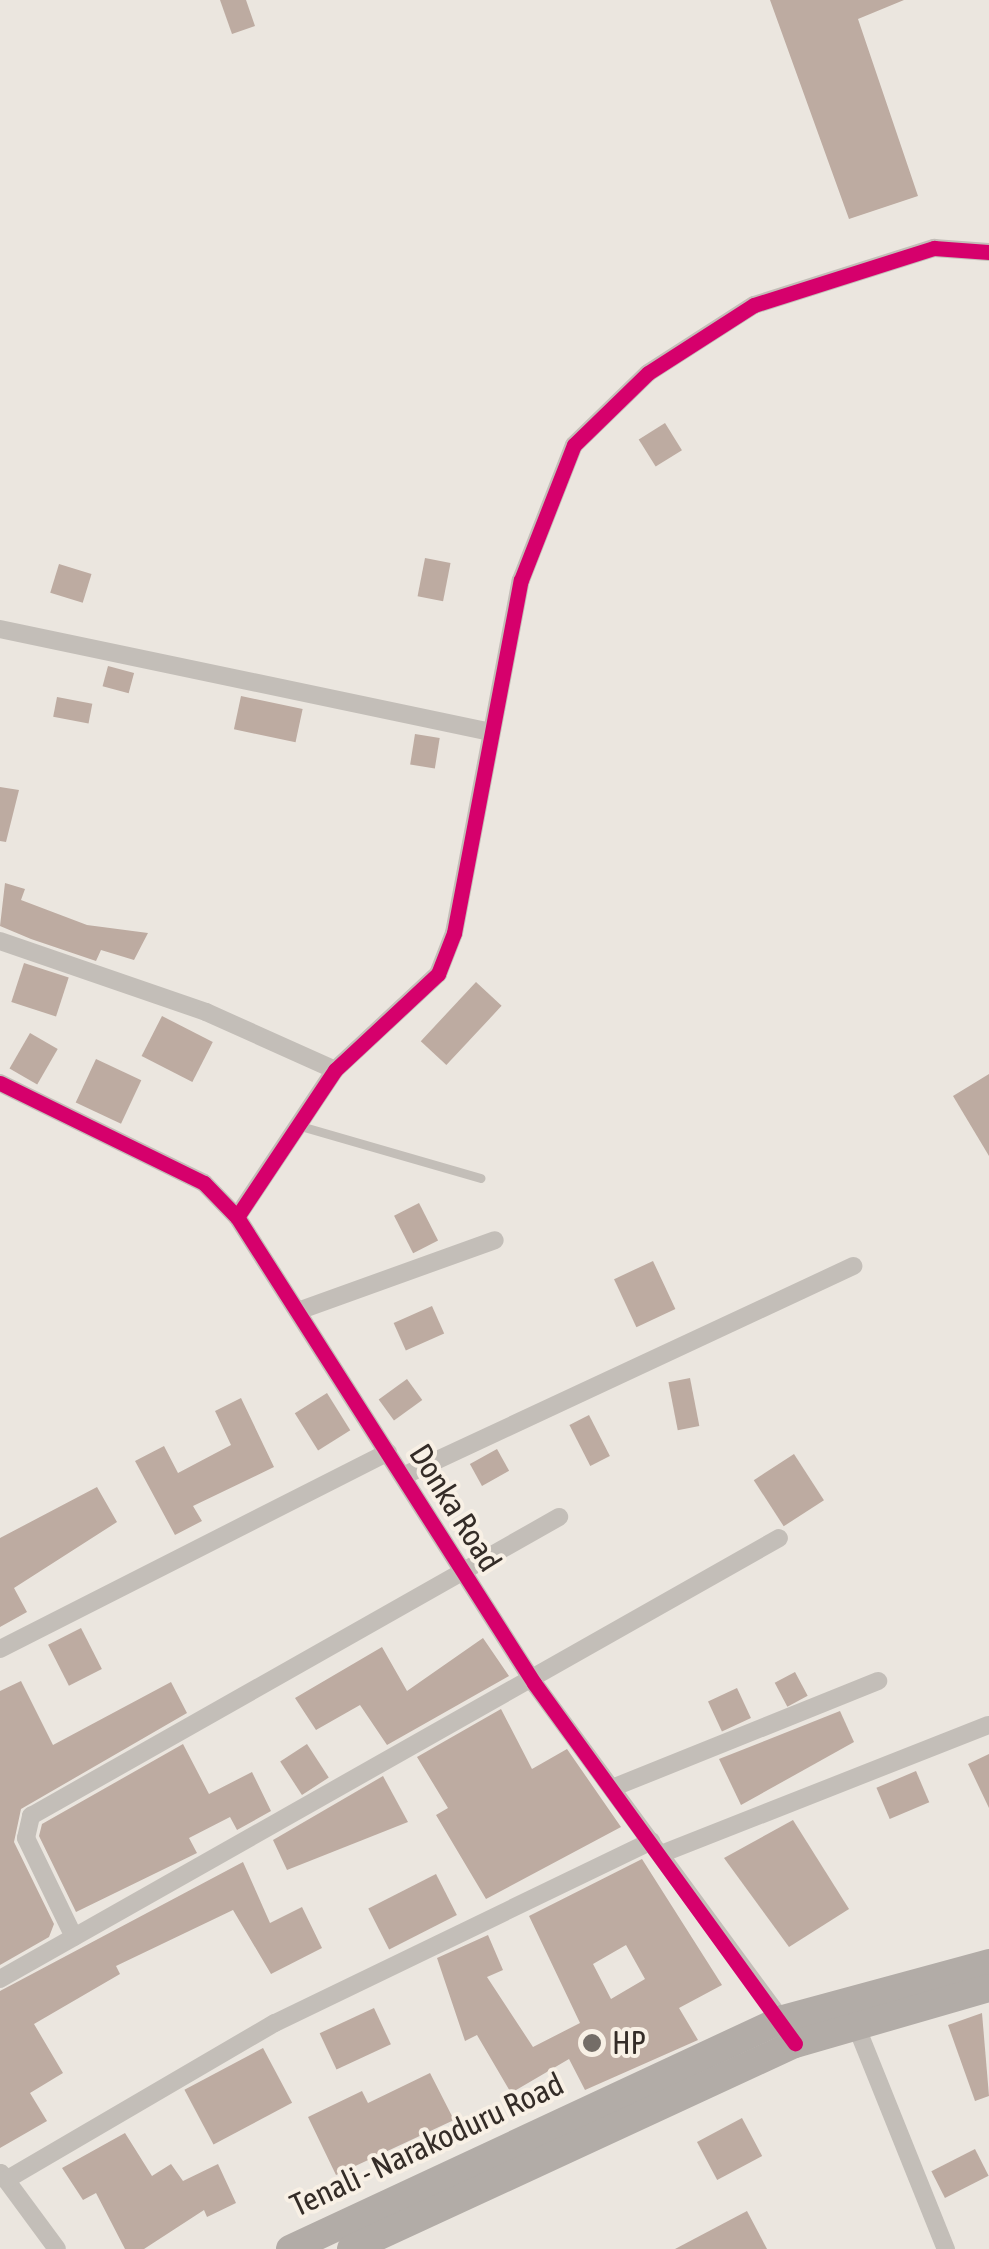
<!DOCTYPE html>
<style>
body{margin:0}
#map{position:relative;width:989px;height:2249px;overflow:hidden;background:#ebe6df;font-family:"Asap Condensed",sans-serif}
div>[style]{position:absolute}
.building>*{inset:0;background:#bdaba1;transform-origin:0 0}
.lane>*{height:9px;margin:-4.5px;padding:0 4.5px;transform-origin:4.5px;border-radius:4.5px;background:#c3beb8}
.street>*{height:18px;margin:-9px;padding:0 9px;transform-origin:9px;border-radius:9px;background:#c3beb8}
.primary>*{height:28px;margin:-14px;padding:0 14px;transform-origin:14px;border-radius:14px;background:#b2aca7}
.cycleway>*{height:15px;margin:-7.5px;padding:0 7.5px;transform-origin:7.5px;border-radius:7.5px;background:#d6006c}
.dots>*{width:28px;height:28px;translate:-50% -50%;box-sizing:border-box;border:5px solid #f8f0e5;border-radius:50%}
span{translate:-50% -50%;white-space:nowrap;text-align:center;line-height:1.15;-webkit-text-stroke:8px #f8f0e5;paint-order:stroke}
.street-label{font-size:32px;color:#342c27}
.poi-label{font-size:32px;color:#342c27}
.left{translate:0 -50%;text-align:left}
</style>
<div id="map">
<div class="building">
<i style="clip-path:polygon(220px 0,246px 0,255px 26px,232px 34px)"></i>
<i style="clip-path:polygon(770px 0,904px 0,858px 19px,918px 196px,849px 219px)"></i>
<i style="left:665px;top:423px;width:32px;height:31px;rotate:58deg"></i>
<i style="left:425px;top:558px;width:26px;height:39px;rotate:11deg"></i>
<i style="left:59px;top:564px;width:34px;height:30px;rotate:17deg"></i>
<i style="left:108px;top:666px;width:27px;height:21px;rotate:15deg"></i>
<i style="left:241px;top:696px;width:63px;height:34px;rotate:12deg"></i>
<i style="left:57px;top:697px;width:36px;height:20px;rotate:11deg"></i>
<i style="left:415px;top:734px;width:25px;height:31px;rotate:9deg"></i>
<i style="clip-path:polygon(0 787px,19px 790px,6px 842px,0 841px)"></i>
<i style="clip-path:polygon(5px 883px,25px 889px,21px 900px,87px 925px,148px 933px,134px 960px,101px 950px,96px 961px,31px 939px,0 926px)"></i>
<i style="left:24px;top:963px;width:47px;height:41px;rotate:18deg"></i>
<i style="left:476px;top:982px;width:35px;height:81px;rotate:43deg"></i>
<i style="left:162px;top:1016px;width:57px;height:45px;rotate:27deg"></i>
<i style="left:30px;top:1033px;width:32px;height:41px;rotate:30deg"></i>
<i style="left:96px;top:1059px;width:50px;height:48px;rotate:25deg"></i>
<i style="clip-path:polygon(989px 1074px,989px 1156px,953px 1096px)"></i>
<i style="left:419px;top:1203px;width:42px;height:28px;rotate:63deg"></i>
<i style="left:653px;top:1261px;width:53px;height:43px;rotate:65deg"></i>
<i style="left:432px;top:1306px;width:30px;height:42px;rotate:66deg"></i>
<i style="left:690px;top:1378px;width:49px;height:22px;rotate:79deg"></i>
<i style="left:407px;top:1379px;width:26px;height:35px;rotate:54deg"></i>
<i style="left:327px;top:1393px;width:44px;height:38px;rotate:58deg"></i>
<i style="clip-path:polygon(241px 1398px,274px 1467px,193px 1506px,202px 1521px,175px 1535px,135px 1461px,164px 1446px,178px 1473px,231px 1445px,215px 1411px)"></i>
<i style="left:589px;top:1415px;width:46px;height:22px;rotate:63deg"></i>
<i style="left:497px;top:1449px;width:25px;height:31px;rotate:61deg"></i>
<i style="left:794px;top:1454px;width:55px;height:48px;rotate:57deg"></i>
<i style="clip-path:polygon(97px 1487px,117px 1522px,14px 1588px,27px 1612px,0 1627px,0 1538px)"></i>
<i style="left:81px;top:1628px;width:46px;height:37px;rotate:63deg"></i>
<i style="clip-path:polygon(483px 1638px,509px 1676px,387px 1745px,360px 1705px,316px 1730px,295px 1698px,382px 1647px,407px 1691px)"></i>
<i style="left:795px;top:1672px;width:27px;height:23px;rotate:62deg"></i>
<i style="clip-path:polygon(21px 1681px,53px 1745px,171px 1682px,187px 1713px,21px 1809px,14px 1842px,54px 1924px,49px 1937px,0 1965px,0 1691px)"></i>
<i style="left:737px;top:1688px;width:33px;height:32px;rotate:65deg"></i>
<i style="clip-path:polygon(501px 1709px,532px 1769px,567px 1749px,621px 1827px,486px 1899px,436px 1815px,448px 1808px,417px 1757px)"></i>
<i style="clip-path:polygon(840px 1711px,854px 1742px,741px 1805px,719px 1759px)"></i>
<i style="clip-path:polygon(183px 1744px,209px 1794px,252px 1772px,271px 1811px,237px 1830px,230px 1817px,189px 1838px,197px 1853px,76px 1912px,39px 1836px,42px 1824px)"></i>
<i style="left:307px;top:1744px;width:40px;height:32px;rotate:57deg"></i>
<i style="clip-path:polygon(989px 1754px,989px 1808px,968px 1764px)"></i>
<i style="left:916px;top:1771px;width:34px;height:43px;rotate:67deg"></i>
<i style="clip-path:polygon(383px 1776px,408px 1822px,287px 1870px,273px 1840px)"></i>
<i style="clip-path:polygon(793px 1820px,849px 1909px,789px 1947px,724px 1858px)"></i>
<i style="clip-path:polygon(evenodd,642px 1859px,722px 1985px,679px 2008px,698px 2040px,585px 2090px,569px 2059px,511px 2093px,477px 2035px,465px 2041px,437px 1958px,488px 1935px,503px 1970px,487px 1977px,533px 2047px,580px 2023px,529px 1916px,642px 1859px,626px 1945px,645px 1979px,611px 1999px,593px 1964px,626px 1945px)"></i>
<i style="clip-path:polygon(243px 1862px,270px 1923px,302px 1907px,322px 1948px,271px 1974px,233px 1910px,116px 1966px,120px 1974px,34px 2024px,63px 2073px,30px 2093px,47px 2121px,0 2148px,0 1991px)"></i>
<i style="left:436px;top:1874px;width:46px;height:76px;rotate:63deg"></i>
<i style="left:374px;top:2008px;width:40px;height:60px;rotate:65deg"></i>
<i style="clip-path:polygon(982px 2013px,989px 2096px,975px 2101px,948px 2025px)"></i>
<i style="left:263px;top:2048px;width:62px;height:89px;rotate:62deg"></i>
<i style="clip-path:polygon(430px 2073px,454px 2120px,336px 2175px,308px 2117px,362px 2091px,368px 2103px)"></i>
<i style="left:742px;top:2118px;width:43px;height:51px;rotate:62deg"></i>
<i style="clip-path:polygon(125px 2133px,152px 2176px,171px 2164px,183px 2181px,218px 2164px,236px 2203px,207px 2217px,204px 2210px,144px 2249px,125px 2249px,96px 2193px,83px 2200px,62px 2168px)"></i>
<i style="left:975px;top:2149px;width:30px;height:49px;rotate:63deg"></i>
<i style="clip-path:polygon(747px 2211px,767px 2249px,675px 2249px)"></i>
</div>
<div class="lane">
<i style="left:297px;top:1125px;width:191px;rotate:16.1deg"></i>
</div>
<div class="street">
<i style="left:0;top:629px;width:502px;rotate:11.85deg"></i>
<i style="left:0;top:941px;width:218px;rotate:19deg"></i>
<i style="left:206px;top:1012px;width:141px;rotate:24.2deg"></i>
<i style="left:0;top:1083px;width:227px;rotate:26.1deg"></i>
<i style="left:204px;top:1183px;width:47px;rotate:45.9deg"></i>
<i style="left:237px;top:1217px;width:553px;rotate:57.49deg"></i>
<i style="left:534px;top:1683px;width:427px;rotate:53.7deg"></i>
<i style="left:237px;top:1217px;width:177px;rotate:-56.3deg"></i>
<i style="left:335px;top:1070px;width:141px;rotate:-43deg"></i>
<i style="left:438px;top:974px;width:44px;rotate:-68.7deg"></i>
<i style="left:454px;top:933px;width:359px;rotate:-79.3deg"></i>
<i style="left:521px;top:580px;width:145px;rotate:-68.6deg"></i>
<i style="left:574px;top:445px;width:103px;rotate:-44.2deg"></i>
<i style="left:648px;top:373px;width:126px;rotate:-32.7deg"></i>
<i style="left:754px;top:305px;width:189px;rotate:-17.6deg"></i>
<i style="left:934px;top:248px;width:55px;rotate:4.2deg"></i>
<i style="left:298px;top:1311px;width:209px;rotate:-19.8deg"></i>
<i style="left:403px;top:1476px;width:497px;rotate:-25deg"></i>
<i style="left:0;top:1649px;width:435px;rotate:-26.9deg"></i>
<i style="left:612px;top:1788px;width:287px;rotate:-21.9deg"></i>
<i style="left:661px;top:1854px;width:352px;rotate:-21.5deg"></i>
<i style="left:74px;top:1937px;width:110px;rotate:-115.9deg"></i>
<i style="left:26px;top:1838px;width:23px;rotate:-77deg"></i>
<i style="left:31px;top:1816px;width:607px;rotate:-29.52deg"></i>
<i style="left:0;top:1979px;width:895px;rotate:-29.51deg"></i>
<i style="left:855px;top:2023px;width:244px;rotate:68.1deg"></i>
<i style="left:1px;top:2173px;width:94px;rotate:53.6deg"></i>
<i style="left:6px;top:2180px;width:311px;rotate:-30.3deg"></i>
<i style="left:275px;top:2023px;width:418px;rotate:-25.8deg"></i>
</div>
<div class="primary">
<i style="left:290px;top:2249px;width:544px;rotate:-25.01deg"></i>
<i style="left:783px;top:2019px;width:213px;rotate:-15.2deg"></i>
<i style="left:351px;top:2249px;width:489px;rotate:-24.8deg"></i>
<i style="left:795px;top:2044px;width:202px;rotate:-16.1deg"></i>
</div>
<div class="cycleway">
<i style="left:0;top:1083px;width:227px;rotate:26.1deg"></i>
<i style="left:204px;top:1183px;width:47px;rotate:45.9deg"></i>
<i style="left:237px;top:1217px;width:553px;rotate:57.49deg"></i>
<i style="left:534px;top:1683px;width:445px;rotate:54.1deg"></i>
<i style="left:237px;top:1217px;width:177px;rotate:-56.3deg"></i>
<i style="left:335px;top:1070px;width:141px;rotate:-43deg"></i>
<i style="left:438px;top:974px;width:44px;rotate:-68.7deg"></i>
<i style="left:454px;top:933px;width:359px;rotate:-79.3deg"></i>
<i style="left:521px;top:580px;width:145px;rotate:-68.6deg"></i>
<i style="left:574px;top:445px;width:103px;rotate:-44.2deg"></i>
<i style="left:648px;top:373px;width:126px;rotate:-32.7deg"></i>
<i style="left:754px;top:305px;width:189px;rotate:-17.6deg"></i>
<i style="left:934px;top:248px;width:55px;rotate:4.2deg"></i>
</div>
<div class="dots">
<i style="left:592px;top:2043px;background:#746d67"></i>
</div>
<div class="street-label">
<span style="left:455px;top:1508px;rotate:58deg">Donka Road</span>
<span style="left:427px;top:2145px;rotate:-25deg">Tenali - Narakoduru Road</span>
</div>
<div class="poi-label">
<span class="left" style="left:612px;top:2043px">HP</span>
</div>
</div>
